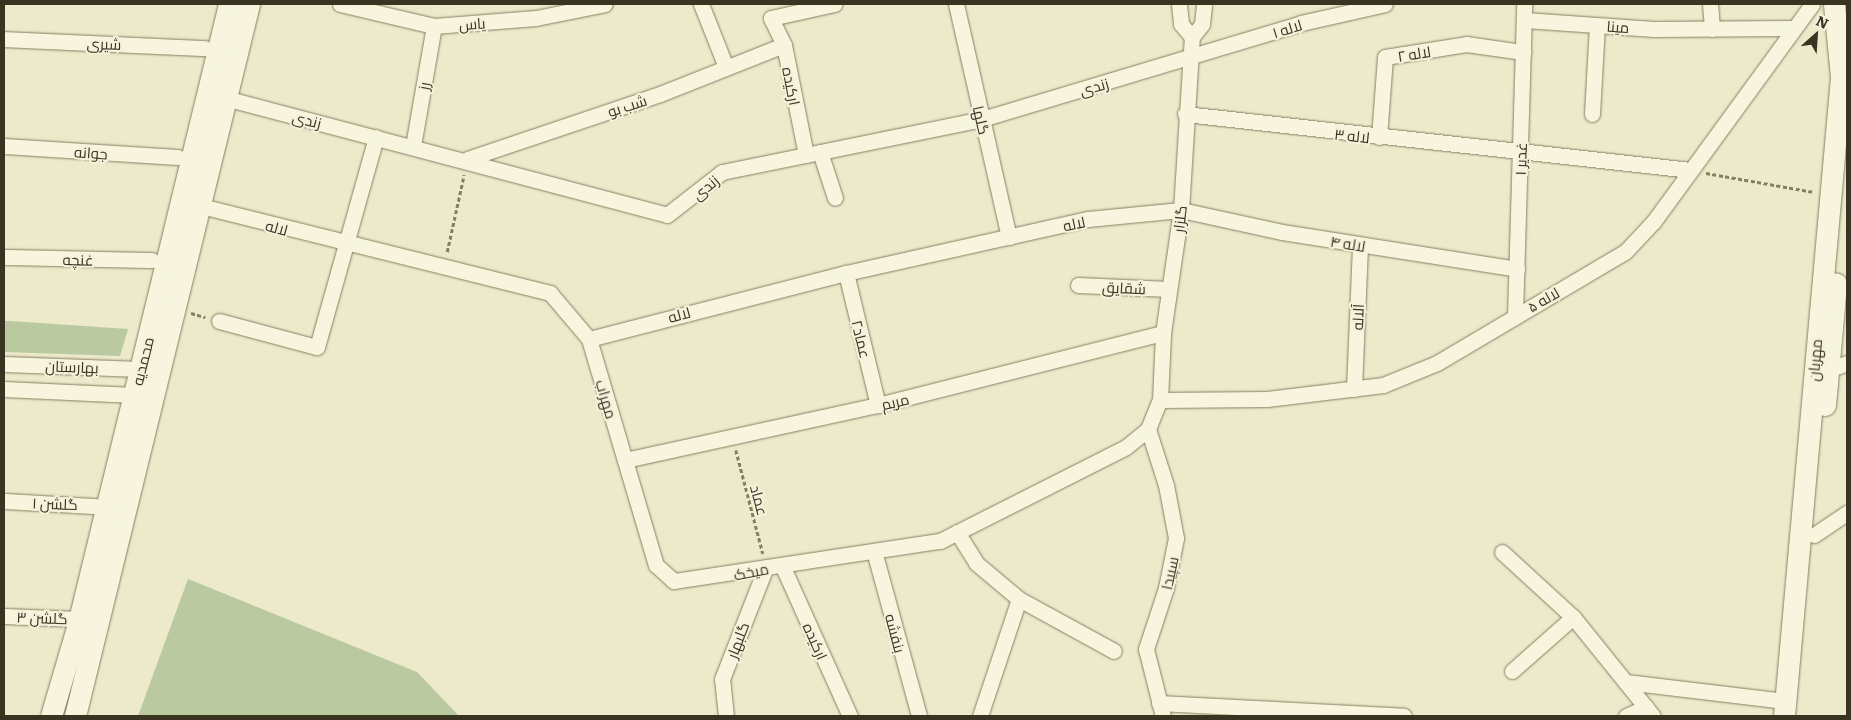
<!DOCTYPE html>
<meta charset="utf-8">
<style>
body{margin:0}
#map{position:relative;width:1851px;height:720px;overflow:hidden;background:#eceacb;font-family:Literata,Cairo,serif}
div>[style]{position:absolute}
.green>*{inset:0;background:#bac99f}
.path>*{height:2.5px;margin-top:-1.25px;transform-origin:0;background:repeating-linear-gradient(90deg,#877e60 0 4px,transparent 0 6.5px)}
.roads{filter:drop-shadow(0 0 1px #877e60) drop-shadow(0 0 1px #877e60)}
.street>*{height:15px;margin:-7.5px;padding:0 7.5px;transform-origin:7.5px;border-radius:7.5px;background:#f7f5dd}
.secondary>*{height:21px;margin:-10.5px;padding:0 10.5px;transform-origin:10.5px;border-radius:10.5px;background:#f7f5dd}
span{translate:-50% -50%;white-space:nowrap;text-align:center;line-height:1.15;-webkit-text-stroke:4px #f4f2da;paint-order:stroke}
.street-label{font-size:15px;color:#393322}
.frame{position:absolute;inset:0;border:5px solid #393322;pointer-events:none}
.north{position:absolute;left:1791px;top:10px;width:50px;height:50px;-webkit-text-stroke:4px #f4f2da;paint-order:stroke;rotate:26deg;font-size:14px;font-weight:700;line-height:20px;text-align:center;color:#393322}
.north::after{content:'';display:block;margin:auto;width:18px;height:22px;background:#393322;clip-path:polygon(50% 0,100% 100%,50% 72%,0 100%)}
</style>
<div id="map">
<div class="green">
<i style="clip-path:polygon(4px 321px,10px 321px,128px 329px,120px 356px,4px 352px)"></i>
<i style="clip-path:polygon(188px 579px,417px 672px,459px 716px,138px 716px)"></i>
</div>
<div class="path">
<i style="left:1706px;top:173px;width:110px;rotate:10deg"></i>
<i style="left:447px;top:252px;width:79px;rotate:-77.6deg"></i>
<i style="left:191px;top:313px;width:15px;rotate:16deg"></i>
<i style="left:736px;top:450px;width:107px;rotate:75.4deg"></i>
</div>
<div class="roads">
<div class="street">
<i style="left:340px;top:4px;width:97px;rotate:13.2deg"></i>
<i style="left:434px;top:26px;width:102px;rotate:-4.5deg"></i>
<i style="left:536px;top:18px;width:70px;rotate:-11.5deg"></i>
<i style="left:701px;top:4px;width:68px;rotate:68.4deg"></i>
<i style="left:956px;top:4px;width:239px;rotate:77.2deg"></i>
<i style="left:1179px;top:4px;width:20px;rotate:84deg"></i>
<i style="left:1181px;top:24px;width:17px;rotate:50deg"></i>
<i style="left:1710px;top:4px;width:25px;rotate:85deg"></i>
<i style="left:1525px;top:20px;width:129px;rotate:4deg"></i>
<i style="left:1654px;top:29px;width:137px;rotate:-0.4deg"></i>
<i style="left:4px;top:39px;width:201px;rotate:2.6deg"></i>
<i style="left:225px;top:98px;width:457px;rotate:14.8deg"></i>
<i style="left:667px;top:215px;width:70px;rotate:-38deg"></i>
<i style="left:722px;top:172px;width:265px;rotate:-11.5deg"></i>
<i style="left:982px;top:119px;width:333px;rotate:-16.7deg"></i>
<i style="left:1301px;top:23px;width:86px;rotate:-12.7deg"></i>
<i style="left:1185px;top:114px;width:509px;rotate:6.32deg"></i>
<i style="left:1592px;top:114px;width:89px;rotate:-86.8deg"></i>
<i style="left:1379px;top:137px;width:80px;rotate:-85.7deg"></i>
<i style="left:1385px;top:57px;width:82px;rotate:-9.1deg"></i>
<i style="left:1466px;top:44px;width:58px;rotate:8deg"></i>
<i style="left:4px;top:146px;width:174px;rotate:3.6deg"></i>
<i style="left:413px;top:146px;width:122px;rotate:-80.1deg"></i>
<i style="left:820px;top:152px;width:48px;rotate:71.9deg"></i>
<i style="left:806px;top:155px;width:112px;rotate:-101.3deg"></i>
<i style="left:784px;top:45px;width:30px;rotate:-116deg"></i>
<i style="left:771px;top:18px;width:65px;rotate:-12.5deg"></i>
<i style="left:467px;top:159px;width:204px;rotate:-18.6deg"></i>
<i style="left:660px;top:94px;width:133px;rotate:-21.6deg"></i>
<i style="left:201px;top:206px;width:360px;rotate:14deg"></i>
<i style="left:550px;top:293px;width:60px;rotate:49.7deg"></i>
<i style="left:589px;top:339px;width:265px;rotate:-14.4deg"></i>
<i style="left:846px;top:273px;width:248px;rotate:-12.6deg"></i>
<i style="left:1088px;top:219px;width:93px;rotate:-5.5deg"></i>
<i style="left:1181px;top:210px;width:103px;rotate:12.3deg"></i>
<i style="left:1282px;top:232px;width:238px;rotate:8.9deg"></i>
<i style="left:4px;top:257px;width:148px;rotate:1.2deg"></i>
<i style="left:846px;top:273px;width:136px;rotate:76.4deg"></i>
<i style="left:1078px;top:285px;width:91px;rotate:2.5deg"></i>
<i style="left:1515px;top:315px;width:311px;rotate:-88.3deg"></i>
<i style="left:219px;top:321px;width:101px;rotate:14.9deg"></i>
<i style="left:317px;top:347px;width:218px;rotate:-74.3deg"></i>
<i style="left:589px;top:339px;width:236px;rotate:73.5deg"></i>
<i style="left:656px;top:565px;width:24px;rotate:42deg"></i>
<i style="left:674px;top:581px;width:269px;rotate:-8.6deg"></i>
<i style="left:940px;top:541px;width:208px;rotate:-26.8deg"></i>
<i style="left:1126px;top:447px;width:28px;rotate:-39deg"></i>
<i style="left:1148px;top:429px;width:31px;rotate:-68deg"></i>
<i style="left:1160px;top:400px;width:67px;rotate:-87.4deg"></i>
<i style="left:1163px;top:333px;width:124px;rotate:-81.7deg"></i>
<i style="left:1181px;top:210px;width:173px;rotate:-86.4deg"></i>
<i style="left:1192px;top:37px;width:16px;rotate:-52deg"></i>
<i style="left:1202px;top:24px;width:20px;rotate:-84deg"></i>
<i style="left:4px;top:364px;width:136px;rotate:2.1deg"></i>
<i style="left:1828px;top:370px;width:20px;rotate:-20deg"></i>
<i style="left:4px;top:389px;width:130px;rotate:2.6deg"></i>
<i style="left:1354px;top:389px;width:144px;rotate:-87.6deg"></i>
<i style="left:1160px;top:400px;width:107px;rotate:-0.5deg"></i>
<i style="left:1267px;top:399px;width:117px;rotate:-6.9deg"></i>
<i style="left:1383px;top:385px;width:58px;rotate:-22.2deg"></i>
<i style="left:1437px;top:363px;width:218px;rotate:-30.6deg"></i>
<i style="left:1625px;top:252px;width:42px;rotate:-46.9deg"></i>
<i style="left:1654px;top:221px;width:268px;rotate:-53.9deg"></i>
<i style="left:1148px;top:429px;width:59px;rotate:72.2deg"></i>
<i style="left:1166px;top:485px;width:54px;rotate:79.3deg"></i>
<i style="left:1176px;top:538px;width:51px;rotate:101.3deg"></i>
<i style="left:1166px;top:588px;width:64px;rotate:108.2deg"></i>
<i style="left:1146px;top:649px;width:69px;rotate:75.8deg"></i>
<i style="left:625px;top:460px;width:259px;rotate:-12.3deg"></i>
<i style="left:878px;top:405px;width:294px;rotate:-14.2deg"></i>
<i style="left:4px;top:501px;width:103px;rotate:3.3deg"></i>
<i style="left:957px;top:532px;width:36px;rotate:58deg"></i>
<i style="left:976px;top:563px;width:56px;rotate:39.9deg"></i>
<i style="left:1019px;top:599px;width:108px;rotate:28.7deg"></i>
<i style="left:1814px;top:535px;width:40px;rotate:-34deg"></i>
<i style="left:874px;top:551px;width:171px;rotate:74.7deg"></i>
<i style="left:1502px;top:552px;width:96px;rotate:42.5deg"></i>
<i style="left:1573px;top:617px;width:127px;rotate:51.1deg"></i>
<i style="left:782px;top:565px;width:166px;rotate:65.8deg"></i>
<i style="left:4px;top:616px;width:75px;rotate:2.3deg"></i>
<i style="left:1512px;top:671px;width:81px;rotate:-41.5deg"></i>
<i style="left:1626px;top:682px;width:160px;rotate:6.8deg"></i>
<i style="left:1159px;top:703px;width:245px;rotate:3deg"></i>
<i style="left:726px;top:716px;width:37px;rotate:-96deg"></i>
<i style="left:722px;top:679px;width:120px;rotate:-68.6deg"></i>
<i style="left:980px;top:716px;width:123px;rotate:-71.6deg"></i>
<i style="left:1626px;top:716px;width:22px;rotate:-24deg"></i>
</div>
<div class="secondary">
<i style="left:1825px;top:405px;width:122px;rotate:-84.8deg"></i>
<i style="left:51px;top:716px;width:96px;rotate:-73.6deg"></i>
<i style="left:78px;top:624px;width:638px;rotate:-76.31deg"></i>
<i style="left:75px;top:716px;width:733px;rotate:-76.27deg"></i>
<i style="left:1784px;top:716px;width:642px;rotate:-84.9deg"></i>
<i style="left:1841px;top:77px;width:73px;rotate:-95.5deg"></i>
</div>
</div>
<div class="street-label">
<span style="left:472px;top:23px;rotate:-4deg">یاس</span>
<span style="left:1618px;top:26px;rotate:4deg">مینا</span>
<span style="left:1287px;top:28px;rotate:-17deg">لاله ۱</span>
<span style="left:104px;top:43px;rotate:2deg">شیری</span>
<span style="left:1414px;top:53px;rotate:-9deg">لاله ۲</span>
<span style="left:423px;top:86px;rotate:-80deg">رز</span>
<span style="left:792px;top:86px;rotate:79deg">ارکیده</span>
<span style="left:1094px;top:86px;rotate:-16deg">زندی</span>
<span style="left:627px;top:105px;rotate:-18deg">شب بو</span>
<span style="left:307px;top:119px;rotate:14deg">زندی</span>
<span style="left:982px;top:120px;rotate:77deg">گلها</span>
<span style="left:1352px;top:135px;rotate:6deg">لاله ۳</span>
<span style="left:91px;top:152px;rotate:4deg">جوانه</span>
<span style="left:1520px;top:159px;rotate:-88deg">غدیر ۱</span>
<span style="left:705px;top:187px;rotate:-40deg">زندی</span>
<span style="left:1179px;top:219px;rotate:-83deg">گلزار</span>
<span style="left:1074px;top:223px;rotate:-12deg">لاله</span>
<span style="left:277px;top:227px;rotate:15deg">لاله</span>
<span style="left:1348px;top:243px;rotate:9deg">لاله ۴</span>
<span style="left:78px;top:259px;rotate:1deg">غنچه</span>
<span style="left:1124px;top:287px;rotate:3deg">شقایق</span>
<span style="left:1543px;top:299px;rotate:-30deg">لاله ۵</span>
<span style="left:679px;top:314px;rotate:-15deg">لاله</span>
<span style="left:1357px;top:317px;rotate:-87deg">آلاله</span>
<span style="left:862px;top:339px;rotate:76deg">عماد۲</span>
<span style="left:1814px;top:360px;rotate:-85deg">مهربان</span>
<span style="left:142px;top:361px;rotate:-76deg">محمدیه</span>
<span style="left:72px;top:366px;rotate:2deg">بهارستان</span>
<span style="left:607px;top:399px;rotate:74deg">مهراب</span>
<span style="left:895px;top:401px;rotate:-13deg">مریم</span>
<span style="left:760px;top:500px;rotate:75deg">عماد</span>
<span style="left:55px;top:503px;rotate:2deg">گلشن ۱</span>
<span style="left:751px;top:571px;rotate:-11deg">میخک</span>
<span style="left:1169px;top:573px;rotate:-78deg">سپیدا</span>
<span style="left:42px;top:617px;rotate:2deg">گلشن ۳</span>
<span style="left:896px;top:633px;rotate:75deg">بنفشه</span>
<span style="left:737px;top:640px;rotate:-69deg">گلبهار</span>
<span style="left:816px;top:641px;rotate:66deg">ارکیده</span>
</div>
<div class="frame"></div>
<div class="north">N</div>
</div>
